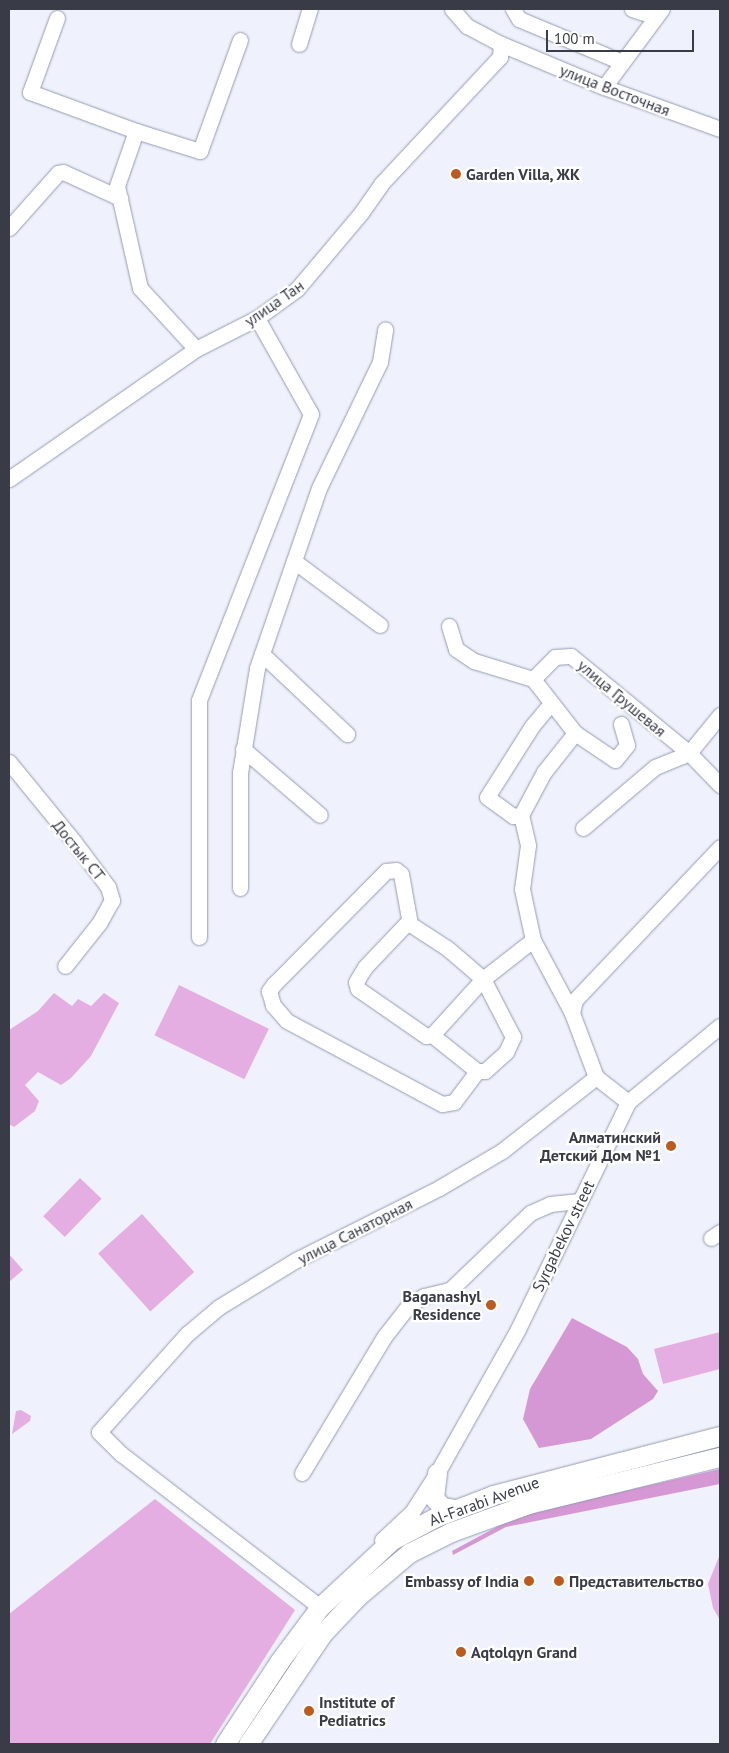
<!DOCTYPE html>
<meta charset="utf-8">
<style>
body{margin:0}
#map{position:relative;width:729px;height:1753px;overflow:hidden;background:#eff2fc;font-family:"PT Sans",sans-serif}
div>[style]{position:absolute}
.green>*{inset:0;background:#e5aee2;transform-origin:0 0}
.forest>*{inset:0;background:#d698d4}
.roads{filter:drop-shadow(0 0 1px #949ab2) drop-shadow(0 0 1px #949ab2)}
.minor>*{height:15px;margin:-7.5px;padding:0 7.5px;transform-origin:7.5px;border-radius:7.5px;background:#fff}
.major>*{height:19px;margin:-9.5px;padding:0 9.5px;transform-origin:9.5px;border-radius:9.5px;background:#fff}
.dots>*{width:14px;height:14px;translate:-50% -50%;box-sizing:border-box;border:2px solid #fff;border-radius:50%}
span{translate:-50% -50%;white-space:nowrap;text-align:center;line-height:1.15;-webkit-text-stroke:4.5px #fff;paint-order:stroke}
.street-label{font-size:16px;color:#393b46}
.poi-label{font-size:16px;color:#393b46;font-weight:700}
.left{translate:0 -50%;text-align:left}
.right{translate:-100% -50%;text-align:right}
.frame{position:absolute;inset:0;border:10px solid #393b46;pointer-events:none}
.scale{position:absolute;left:546px;top:30px;width:148px;height:22px;box-sizing:border-box;border:2px solid #393b46;border-top:0;padding-left:6px;font-size:15px;line-height:18px;white-space:nowrap;color:#393b46;-webkit-text-stroke:4px #fff;paint-order:stroke}
</style>
<div id="map">
<div class="green">
<i style="left:179px;top:985px;width:100px;height:56px;rotate:26deg"></i>
<i style="clip-path:polygon(54px 993px,72px 1006px,78px 999px,91px 1006px,104px 993px,119px 1003px,91px 1056px,71px 1078px,61px 1085px,38px 1072px,25px 1085px,39px 1101px,35px 1111px,14px 1127px,9px 1124px,9px 1030px,38px 1011px)"></i>
<i style="left:80px;top:1178px;width:30px;height:53px;rotate:44deg"></i>
<i style="left:142px;top:1214px;width:78px;height:59px;rotate:48deg"></i>
<i style="clip-path:polygon(9px 1254px,23px 1270px,9px 1282px)"></i>
<i style="clip-path:polygon(720px 1332px,720px 1369px,663px 1384px,654px 1349px)"></i>
<i style="clip-path:polygon(21px 1410px,31px 1416px,30px 1421px,12px 1434px,16px 1411px)"></i>
<i style="clip-path:polygon(155px 1499px,295px 1610px,210px 1744px,9px 1744px,9px 1614px)"></i>
<i style="clip-path:polygon(720px 1554px,720px 1620px,713px 1608px,708px 1584px)"></i>
</div>
<div class="forest">
<i style="clip-path:polygon(572px 1318px,627px 1347px,638px 1359px,643px 1374px,658px 1391px,653px 1399px,591px 1439px,539px 1448px,523px 1419px,530px 1389px)"></i>
<i style="clip-path:polygon(720px 1469px,720px 1484px,506px 1527px,453px 1555px,452px 1551px,517px 1516px)"></i>
</div>
<div class="roads">
<div class="minor">
<i style="left:452px;top:9px;width:23px;rotate:49deg"></i>
<i style="left:467px;top:26px;width:38px;rotate:28deg"></i>
<i style="left:501px;top:44px;width:112px;rotate:22.7deg"></i>
<i style="left:604px;top:87px;width:123px;rotate:19.9deg"></i>
<i style="left:513px;top:9px;width:12px;rotate:59deg"></i>
<i style="left:519px;top:19px;width:112px;rotate:22.7deg"></i>
<i style="left:632px;top:9px;width:25px;rotate:18deg"></i>
<i style="left:57px;top:18px;width:79px;rotate:110deg"></i>
<i style="left:30px;top:92px;width:113px;rotate:20.2deg"></i>
<i style="left:136px;top:131px;width:58px;rotate:109.1deg"></i>
<i style="left:117px;top:186px;width:105px;rotate:77.3deg"></i>
<i style="left:140px;top:288px;width:83px;rotate:47.4deg"></i>
<i style="left:299px;top:44px;width:37px;rotate:-73deg"></i>
<i style="left:604px;top:87px;width:97px;rotate:-53.4deg"></i>
<i style="left:136px;top:131px;width:67px;rotate:17.4deg"></i>
<i style="left:200px;top:151px;width:118px;rotate:-70.2deg"></i>
<i style="left:9px;top:228px;width:74px;rotate:-48.3deg"></i>
<i style="left:58px;top:173px;width:5px;rotate:-11deg"></i>
<i style="left:63px;top:172px;width:63px;rotate:24.5deg"></i>
<i style="left:9px;top:479px;width:228px;rotate:-34.8deg"></i>
<i style="left:196px;top:349px;width:68px;rotate:-26.9deg"></i>
<i style="left:257px;top:318px;width:49px;rotate:-35.9deg"></i>
<i style="left:297px;top:289px;width:99px;rotate:-49.9deg"></i>
<i style="left:361px;top:213px;width:35px;rotate:-55deg"></i>
<i style="left:381px;top:184px;width:174px;rotate:-46.9deg"></i>
<i style="left:500px;top:57px;width:13px;rotate:-86deg"></i>
<i style="left:294px;top:561px;width:107px;rotate:36.7deg"></i>
<i style="left:449px;top:626px;width:24px;rotate:73deg"></i>
<i style="left:456px;top:649px;width:22px;rotate:34deg"></i>
<i style="left:474px;top:661px;width:62px;rotate:17deg"></i>
<i style="left:533px;top:679px;width:31px;rotate:-45deg"></i>
<i style="left:555px;top:657px;width:16px;rotate:-4deg"></i>
<i style="left:571px;top:656px;width:153px;rotate:39.4deg"></i>
<i style="left:689px;top:753px;width:45px;rotate:45.9deg"></i>
<i style="left:262px;top:654px;width:117px;rotate:43.3deg"></i>
<i style="left:533px;top:679px;width:68px;rotate:52.1deg"></i>
<i style="left:243px;top:749px;width:101px;rotate:40.6deg"></i>
<i style="left:9px;top:762px;width:104px;rotate:50.8deg"></i>
<i style="left:75px;top:843px;width:55px;rotate:53.1deg"></i>
<i style="left:108px;top:887px;width:14px;rotate:73deg"></i>
<i style="left:112px;top:900px;width:25px;rotate:119deg"></i>
<i style="left:100px;top:922px;width:56px;rotate:128.5deg"></i>
<i style="left:521px;top:815px;width:8px;rotate:173deg"></i>
<i style="left:513px;top:816px;width:32px;rotate:-144deg"></i>
<i style="left:487px;top:797px;width:84px;rotate:-57.6deg"></i>
<i style="left:532px;top:726px;width:30px;rotate:-50deg"></i>
<i style="left:583px;top:828px;width:94px;rotate:-40.3deg"></i>
<i style="left:655px;top:767px;width:37px;rotate:-22deg"></i>
<i style="left:689px;top:753px;width:49px;rotate:-50.8deg"></i>
<i style="left:240px;top:888px;width:115px;rotate:-90deg"></i>
<i style="left:240px;top:773px;width:106px;rotate:-80.8deg"></i>
<i style="left:257px;top:668px;width:190px;rotate:-71deg"></i>
<i style="left:319px;top:488px;width:140px;rotate:-64.2deg"></i>
<i style="left:380px;top:362px;width:33px;rotate:-81deg"></i>
<i style="left:410px;top:924px;width:51px;rotate:-100.2deg"></i>
<i style="left:401px;top:874px;width:6px;rotate:-141deg"></i>
<i style="left:396px;top:870px;width:10px;rotate:174deg"></i>
<i style="left:386px;top:871px;width:159px;rotate:134.7deg"></i>
<i style="left:274px;top:984px;width:9px;rotate:126deg"></i>
<i style="left:269px;top:991px;width:15px;rotate:74deg"></i>
<i style="left:273px;top:1005px;width:21px;rotate:49deg"></i>
<i style="left:287px;top:1021px;width:176px;rotate:28.2deg"></i>
<i style="left:442px;top:1104px;width:12px;rotate:-9deg"></i>
<i style="left:454px;top:1102px;width:39px;rotate:-53deg"></i>
<i style="left:410px;top:924px;width:44px;rotate:33deg"></i>
<i style="left:447px;top:948px;width:48px;rotate:40.7deg"></i>
<i style="left:483px;top:979px;width:76px;rotate:132.3deg"></i>
<i style="left:432px;top:1035px;width:6px;rotate:171deg"></i>
<i style="left:426px;top:1036px;width:83px;rotate:-145.3deg"></i>
<i style="left:358px;top:989px;width:7px;rotate:-106deg"></i>
<i style="left:356px;top:982px;width:17px;rotate:-59deg"></i>
<i style="left:365px;top:967px;width:58px;rotate:-46.4deg"></i>
<i style="left:405px;top:925px;width:5px;rotate:-11deg"></i>
<i style="left:199px;top:937px;width:237px;rotate:-90deg"></i>
<i style="left:199px;top:700px;width:307px;rotate:-68.6deg"></i>
<i style="left:311px;top:414px;width:110px;rotate:-119.4deg"></i>
<i style="left:572px;top:1013px;width:83px;rotate:-118.1deg"></i>
<i style="left:533px;top:940px;width:52px;rotate:-102.2deg"></i>
<i style="left:522px;top:889px;width:44px;rotate:-82.2deg"></i>
<i style="left:528px;top:845px;width:31px;rotate:-103deg"></i>
<i style="left:521px;top:815px;width:49px;rotate:-61.9deg"></i>
<i style="left:544px;top:772px;width:50px;rotate:-51.5deg"></i>
<i style="left:575px;top:733px;width:48px;rotate:34deg"></i>
<i style="left:615px;top:760px;width:19px;rotate:-51deg"></i>
<i style="left:627px;top:745px;width:22px;rotate:-106deg"></i>
<i style="left:432px;top:1035px;width:58px;rotate:38.7deg"></i>
<i style="left:477px;top:1071px;width:8px"></i>
<i style="left:485px;top:1071px;width:28px;rotate:-42deg"></i>
<i style="left:506px;top:1052px;width:17px;rotate:-65deg"></i>
<i style="left:513px;top:1037px;width:65px;rotate:-117.3deg"></i>
<i style="left:483px;top:979px;width:63px;rotate:-38deg"></i>
<i style="left:596px;top:1077px;width:68px;rotate:-110.6deg"></i>
<i style="left:572px;top:1013px;width:13px;rotate:-77deg"></i>
<i style="left:575px;top:1000px;width:211px;rotate:-46.5deg"></i>
<i style="left:711px;top:1238px;width:11px;rotate:-34deg"></i>
<i style="left:302px;top:1473px;width:159px;rotate:-58.9deg"></i>
<i style="left:384px;top:1337px;width:41px;rotate:-52deg"></i>
<i style="left:409px;top:1305px;width:17px;rotate:-31deg"></i>
<i style="left:424px;top:1296px;width:27px;rotate:-13deg"></i>
<i style="left:450px;top:1290px;width:111px;rotate:-43.9deg"></i>
<i style="left:530px;top:1213px;width:22px;rotate:-24deg"></i>
<i style="left:550px;top:1204px;width:30px;rotate:-6deg"></i>
<i style="left:382px;top:1540px;width:41px;rotate:-43deg"></i>
<i style="left:412px;top:1512px;width:46px;rotate:-57.3deg"></i>
<i style="left:437px;top:1473px;width:165px;rotate:-60.6deg"></i>
<i style="left:518px;top:1329px;width:252px;rotate:-64.1deg"></i>
<i style="left:628px;top:1102px;width:119px;rotate:-39.6deg"></i>
<i style="left:327px;top:1598px;width:11px;rotate:128deg"></i>
<i style="left:320px;top:1607px;width:251px;rotate:-142.4deg"></i>
<i style="left:121px;top:1454px;width:31px;rotate:-135deg"></i>
<i style="left:99px;top:1432px;width:132px;rotate:-48.1deg"></i>
<i style="left:187px;top:1334px;width:42px;rotate:-40.2deg"></i>
<i style="left:219px;top:1307px;width:90px;rotate:-31.4deg"></i>
<i style="left:296px;top:1260px;width:160px;rotate:-26.7deg"></i>
<i style="left:439px;top:1188px;width:73px;rotate:-30.4deg"></i>
<i style="left:502px;top:1151px;width:120px;rotate:-38.2deg"></i>
<i style="left:596px;top:1077px;width:41px;rotate:38deg"></i>
</div>
<div class="major">
<i style="left:437px;top:1473px;width:25px;rotate:97deg"></i>
<i style="left:434px;top:1498px;width:12px;rotate:48deg"></i>
<i style="left:442px;top:1507px;width:12px;rotate:9deg"></i>
<i style="left:225px;top:1744px;width:98px;rotate:-56.6deg"></i>
<i style="left:279px;top:1662px;width:69px;rotate:-53.3deg"></i>
<i style="left:320px;top:1607px;width:98px;rotate:-42.9deg"></i>
<i style="left:392px;top:1540px;width:50px;rotate:-27.6deg"></i>
<i style="left:436px;top:1517px;width:61px;rotate:-21.1deg"></i>
<i style="left:493px;top:1495px;width:235px;rotate:-14.6deg"></i>
<i style="left:248px;top:1744px;width:134px;rotate:-56deg"></i>
<i style="left:323px;top:1633px;width:50px;rotate:-46.6deg"></i>
<i style="left:357px;top:1597px;width:68px;rotate:-40.2deg"></i>
<i style="left:409px;top:1553px;width:47px;rotate:-26.6deg"></i>
<i style="left:451px;top:1532px;width:82px;rotate:-20deg"></i>
<i style="left:528px;top:1504px;width:198px;rotate:-13.8deg"></i>
</div>
</div>
<div class="dots">
<i style="left:456px;top:174px;background:#bc5b1c"></i>
<i style="left:671px;top:1146px;background:#bc5b1c"></i>
<i style="left:491px;top:1305px;background:#bc5b1c"></i>
<i style="left:529px;top:1581px;background:#bc5b1c"></i>
<i style="left:559px;top:1581px;background:#bc5b1c"></i>
<i style="left:461px;top:1652px;background:#bc5b1c"></i>
<i style="left:309px;top:1711px;background:#bc5b1c"></i>
</div>
<div class="street-label">
<span style="left:615px;top:90px;rotate:21deg">улица Восточная</span>
<span style="left:274px;top:303px;rotate:-35deg">улица Тан</span>
<span style="left:622px;top:698px;rotate:40deg">улица Грушевая</span>
<span style="left:79px;top:850px;rotate:51deg">Достык СТ</span>
<span style="left:355px;top:1231px;rotate:-27deg">улица Санаторная</span>
<span style="left:563px;top:1236px;rotate:-64deg">Syrgabekov street</span>
<span style="left:484px;top:1501px;rotate:-20deg">Al-Farabi Avenue</span>
</div>
<div class="poi-label">
<span class="left" style="left:466px;top:174px">Garden Villa, ЖК</span>
<span class="right" style="left:661px;top:1146px">Алматинский<br>Детский Дом №1</span>
<span class="right" style="left:481px;top:1305px">Baganashyl<br>Residence</span>
<span class="right" style="left:519px;top:1581px">Embassy of India</span>
<span class="left" style="left:569px;top:1581px">Представительство</span>
<span class="left" style="left:471px;top:1652px">Aqtolqyn Grand</span>
<span class="left" style="left:319px;top:1711px">Institute of<br>Pediatrics</span>
</div>
<div class="frame"></div>
<div class="scale">100 m</div>
</div>
